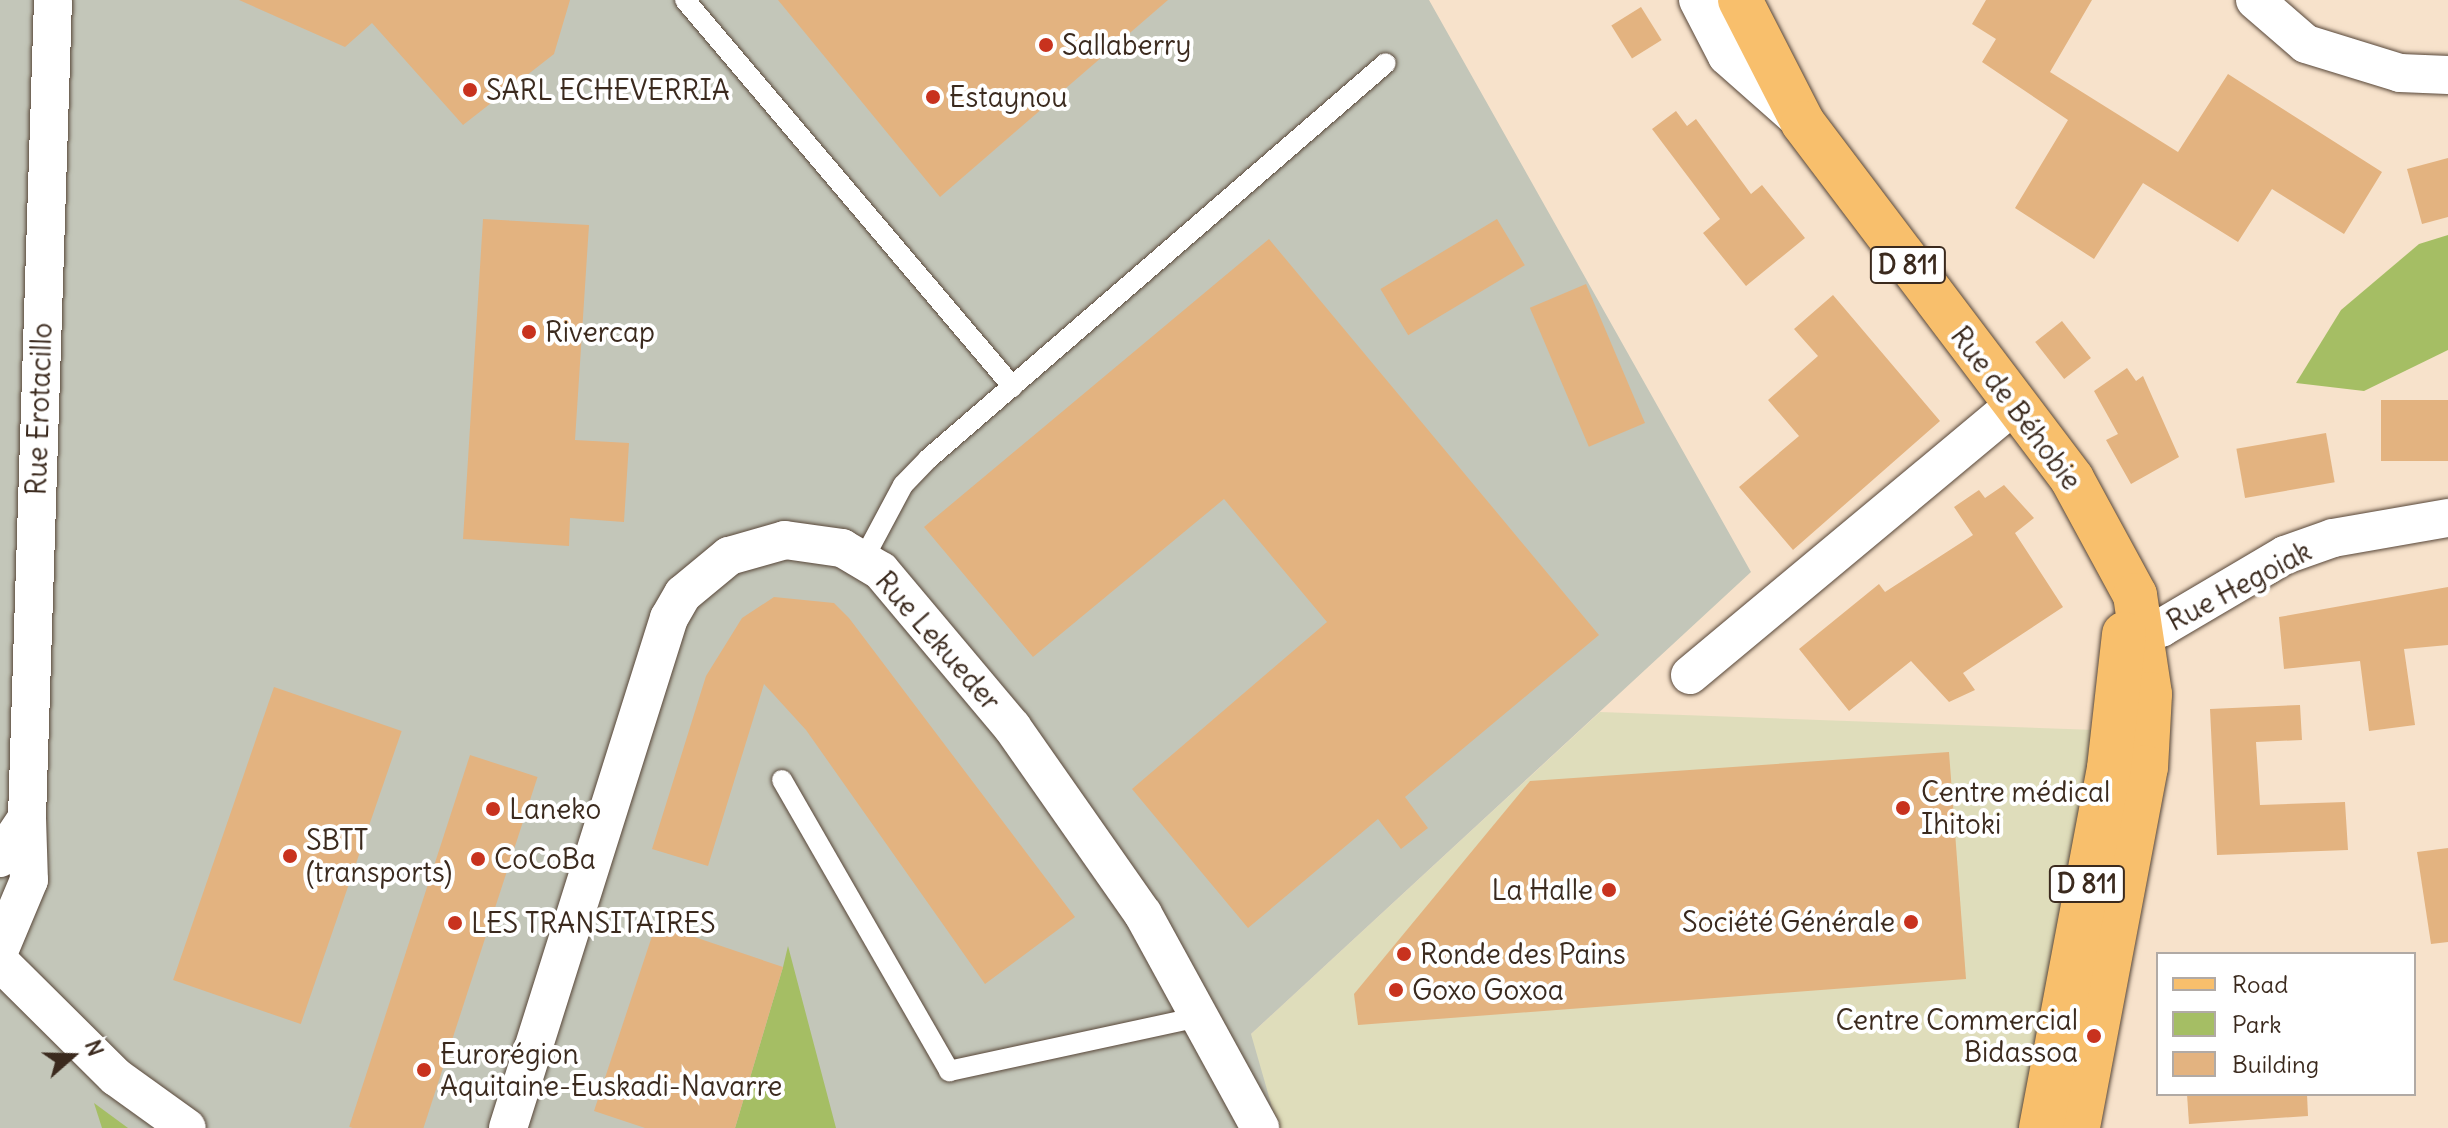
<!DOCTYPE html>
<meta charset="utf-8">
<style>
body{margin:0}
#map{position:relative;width:2448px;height:1128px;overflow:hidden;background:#f7e2cb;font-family:Delius,sans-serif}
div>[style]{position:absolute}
.built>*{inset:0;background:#dfddbb}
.industrial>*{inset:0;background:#c3c6b9}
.green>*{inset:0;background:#a5be64}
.building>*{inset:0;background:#e3b380;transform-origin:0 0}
.roads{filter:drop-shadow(0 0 2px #574638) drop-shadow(0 0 2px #574638)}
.service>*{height:20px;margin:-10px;padding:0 10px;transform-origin:10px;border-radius:10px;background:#fff}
.minor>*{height:38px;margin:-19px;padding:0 19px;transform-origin:19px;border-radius:19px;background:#fff}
.primary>*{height:44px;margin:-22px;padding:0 22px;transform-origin:22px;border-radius:22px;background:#f8bf6c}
.dots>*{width:22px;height:22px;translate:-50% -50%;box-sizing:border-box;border:4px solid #fff;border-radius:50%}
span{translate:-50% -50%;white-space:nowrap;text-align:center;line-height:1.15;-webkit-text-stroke:8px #fff;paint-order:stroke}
.shield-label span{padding:2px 6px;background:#fff;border:2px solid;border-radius:6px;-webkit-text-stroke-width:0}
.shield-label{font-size:26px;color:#3b2a1e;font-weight:700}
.poi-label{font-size:28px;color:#3b2a1e}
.left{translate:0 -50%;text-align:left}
.right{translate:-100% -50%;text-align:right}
.street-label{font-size:28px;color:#3b2a1e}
.legend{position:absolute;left:2156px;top:952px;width:260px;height:144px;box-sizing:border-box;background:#fff;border:2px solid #b1aaa5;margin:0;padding:10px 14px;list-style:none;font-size:24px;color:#3b2a1e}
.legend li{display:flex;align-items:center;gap:16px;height:40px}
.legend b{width:40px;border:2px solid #b1aaa5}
.north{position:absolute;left:32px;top:1016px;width:80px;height:80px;-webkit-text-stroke:6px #fff;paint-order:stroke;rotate:70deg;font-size:22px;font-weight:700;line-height:32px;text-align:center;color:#3b2a1e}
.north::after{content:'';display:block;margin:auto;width:28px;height:36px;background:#3b2a1e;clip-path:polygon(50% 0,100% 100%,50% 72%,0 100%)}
</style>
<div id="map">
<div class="built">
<i style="clip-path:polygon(1600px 712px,2124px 731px,2059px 1128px,1278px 1128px,1250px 1035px)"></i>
</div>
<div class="industrial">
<i style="clip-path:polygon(0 0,1429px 0,1751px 572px,1251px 1034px,1278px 1128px,0 1128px)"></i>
</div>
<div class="green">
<i style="clip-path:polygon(2448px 235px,2448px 350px,2364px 391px,2296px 383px,2341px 310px,2419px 244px)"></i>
<i style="clip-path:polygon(788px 946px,836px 1128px,735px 1128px,783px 967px)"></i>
<i style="clip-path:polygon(94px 1103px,128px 1128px,102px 1128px)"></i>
</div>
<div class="building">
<i style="clip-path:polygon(239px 0,570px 0,554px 54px,463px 125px,372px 23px,345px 47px)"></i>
<i style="clip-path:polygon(778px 0,1168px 0,940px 197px)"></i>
<i style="clip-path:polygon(1986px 0,2092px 0,2050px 72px,2178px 152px,2228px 74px,2382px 172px,2344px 234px,2272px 189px,2238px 242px,2143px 183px,2094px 259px,2015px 208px,2068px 120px,1982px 62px,1996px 39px,1972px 24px)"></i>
<i style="left:1641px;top:7px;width:39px;height:35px;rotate:58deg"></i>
<i style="clip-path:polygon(1676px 111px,1687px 126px,1696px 119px,1751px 194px,1762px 185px,1805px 238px,1746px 286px,1703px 233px,1720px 219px,1652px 129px)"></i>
<i style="clip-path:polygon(2448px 158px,2448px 217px,2422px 224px,2407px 169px)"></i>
<i style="clip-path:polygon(483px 219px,589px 225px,575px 440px,629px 443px,624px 522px,570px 518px,569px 546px,463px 539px)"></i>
<i style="left:1497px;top:219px;width:54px;height:136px;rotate:59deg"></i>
<i style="clip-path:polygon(1269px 239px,1599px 635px,1405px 797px,1428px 828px,1401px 849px,1378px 819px,1248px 928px,1132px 789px,1327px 622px,1224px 499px,1033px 657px,924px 527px)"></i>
<i style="left:1586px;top:284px;width:151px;height:61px;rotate:67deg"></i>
<i style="clip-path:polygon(1833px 295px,1940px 421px,1793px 550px,1739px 487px,1799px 436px,1768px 400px,1818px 356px,1794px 329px)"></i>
<i style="left:2062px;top:321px;width:47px;height:34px;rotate:52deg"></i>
<i style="clip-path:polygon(2127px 368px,2136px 381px,2143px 376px,2179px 457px,2131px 484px,2106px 440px,2118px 434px,2094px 391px)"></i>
<i style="left:2448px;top:400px;width:61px;height:67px;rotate:90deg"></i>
<i style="left:2326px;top:433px;width:50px;height:91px;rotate:80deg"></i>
<i style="clip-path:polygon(2004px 485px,2034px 518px,2015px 533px,2063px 607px,1963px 673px,1975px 690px,1949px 702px,1911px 661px,1849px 711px,1799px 649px,1879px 584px,1885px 592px,1973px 535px,1954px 507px,1979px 490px,1985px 498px)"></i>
<i style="clip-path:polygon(2448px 587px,2448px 645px,2404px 649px,2415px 725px,2369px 731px,2360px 661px,2284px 669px,2279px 617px)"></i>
<i style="clip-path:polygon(774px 597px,834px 603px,849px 618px,1075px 917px,985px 984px,806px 730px,764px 684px,708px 866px,652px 849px,706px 676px,742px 618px)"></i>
<i style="left:274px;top:687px;width:135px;height:310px;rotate:19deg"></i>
<i style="clip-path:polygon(2300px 705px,2302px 740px,2256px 742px,2260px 805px,2345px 802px,2348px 850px,2217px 855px,2210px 709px)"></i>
<i style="clip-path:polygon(1949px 752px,1966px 979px,1358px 1025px,1354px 994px,1530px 781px)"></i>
<i style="left:470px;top:755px;width:71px;height:391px;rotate:18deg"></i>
<i style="clip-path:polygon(2448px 848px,2448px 942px,2431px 944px,2417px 852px)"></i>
<i style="clip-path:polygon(656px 924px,783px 967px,735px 1128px,645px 1128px,594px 1111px)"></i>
<i style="clip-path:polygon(2187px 1094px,2307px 1094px,2308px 1116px,2189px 1124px)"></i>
</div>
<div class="roads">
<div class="service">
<i style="left:685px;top:0;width:507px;rotate:49.72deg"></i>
<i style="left:863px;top:560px;width:85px;rotate:-61.9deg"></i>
<i style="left:903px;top:485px;width:36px;rotate:-46deg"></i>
<i style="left:928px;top:459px;width:605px;rotate:-40.85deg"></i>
<i style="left:782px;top:780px;width:336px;rotate:60.1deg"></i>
<i style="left:949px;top:1071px;width:260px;rotate:-12.2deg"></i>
</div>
<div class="minor">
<i style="left:1698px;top:0;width:63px;rotate:62.6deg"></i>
<i style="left:1727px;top:56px;width:94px;rotate:41.5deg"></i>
<i style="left:2255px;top:0;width:67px;rotate:40.8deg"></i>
<i style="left:2306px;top:44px;width:98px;rotate:17.1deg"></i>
<i style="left:2400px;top:73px;width:48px;rotate:2.4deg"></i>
<i style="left:2125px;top:639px;width:38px;rotate:-17deg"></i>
<i style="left:2161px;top:628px;width:144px;rotate:-30.5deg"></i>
<i style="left:2285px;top:555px;width:51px;rotate:-19.5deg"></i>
<i style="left:2333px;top:538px;width:117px;rotate:-9.9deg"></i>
<i style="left:1690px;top:675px;width:425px;rotate:-39.8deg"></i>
<i style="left:27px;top:818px;width:818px;rotate:-88.18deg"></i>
<i style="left:0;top:858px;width:48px;rotate:-56deg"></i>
<i style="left:27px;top:818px;width:62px;rotate:88.2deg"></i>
<i style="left:29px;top:880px;width:75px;rotate:112.8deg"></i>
<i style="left:0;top:962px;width:163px;rotate:44.8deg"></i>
<i style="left:116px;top:1077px;width:87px;rotate:35.7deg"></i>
<i style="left:508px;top:1128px;width:535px;rotate:-72.48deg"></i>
<i style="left:669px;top:618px;width:28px;rotate:-60deg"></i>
<i style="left:683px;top:594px;width:60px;rotate:-39.6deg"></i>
<i style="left:729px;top:556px;width:58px;rotate:-15.9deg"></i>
<i style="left:785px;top:540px;width:58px;rotate:8deg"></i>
<i style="left:842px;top:548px;width:45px;rotate:30.5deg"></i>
<i style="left:881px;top:571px;width:204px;rotate:50deg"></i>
<i style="left:1012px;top:727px;width:228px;rotate:55deg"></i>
<i style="left:1143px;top:914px;width:244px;rotate:61.3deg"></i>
</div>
<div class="primary">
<i style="left:1740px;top:0;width:138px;rotate:62.9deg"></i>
<i style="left:1803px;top:123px;width:446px;rotate:52.9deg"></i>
<i style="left:2072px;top:479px;width:132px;rotate:61.5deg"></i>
<i style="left:2135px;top:595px;width:100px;rotate:81.4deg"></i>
<i style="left:2150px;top:694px;width:73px;rotate:93.1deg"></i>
<i style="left:2146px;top:767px;width:367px;rotate:100.7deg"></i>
<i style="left:2041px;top:1128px;width:366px;rotate:-79.3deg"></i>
<i style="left:2109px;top:768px;width:135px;rotate:-83.6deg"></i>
</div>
</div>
<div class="dots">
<i style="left:1046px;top:45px;background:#c8321e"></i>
<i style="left:470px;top:90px;background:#c8321e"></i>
<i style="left:933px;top:97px;background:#c8321e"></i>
<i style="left:529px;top:332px;background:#c8321e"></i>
<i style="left:1903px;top:808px;background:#c8321e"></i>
<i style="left:493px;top:809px;background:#c8321e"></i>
<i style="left:290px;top:856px;background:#c8321e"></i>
<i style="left:478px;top:859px;background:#c8321e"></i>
<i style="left:1609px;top:890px;background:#c8321e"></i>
<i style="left:1911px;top:922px;background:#c8321e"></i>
<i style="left:455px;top:923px;background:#c8321e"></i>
<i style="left:1404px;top:954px;background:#c8321e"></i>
<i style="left:1396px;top:990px;background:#c8321e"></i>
<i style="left:2094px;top:1036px;background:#c8321e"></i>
<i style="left:424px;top:1070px;background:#c8321e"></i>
</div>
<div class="shield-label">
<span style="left:1908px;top:265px">D 811</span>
<span style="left:2087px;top:884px">D 811</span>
</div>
<div class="poi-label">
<span class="left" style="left:1062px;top:45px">Sallaberry</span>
<span class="left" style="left:486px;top:90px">SARL ECHEVERRIA</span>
<span class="left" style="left:949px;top:97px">Estaynou</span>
<span class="left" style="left:545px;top:332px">Rivercap</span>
<span class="left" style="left:1921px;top:808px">Centre médical<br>Ihitoki</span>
<span class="left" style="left:509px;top:809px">Laneko</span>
<span class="left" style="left:306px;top:856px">SBTT<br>(transports)</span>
<span class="left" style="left:494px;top:859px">CoCoBa</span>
<span class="right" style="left:1593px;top:890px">La Halle</span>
<span class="right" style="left:1895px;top:922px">Société Générale</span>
<span class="left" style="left:471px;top:923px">LES TRANSITAIRES</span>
<span class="left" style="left:1420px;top:954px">Ronde des Pains</span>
<span class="left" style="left:1412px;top:990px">Goxo Goxoa</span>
<span class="right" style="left:2078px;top:1036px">Centre Commercial<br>Bidassoa</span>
<span class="left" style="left:440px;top:1070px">Eurorégion<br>Aquitaine-Euskadi-Navarre</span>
</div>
<div class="street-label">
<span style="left:2016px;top:408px;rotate:53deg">Rue de Béhobie</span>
<span style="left:39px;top:409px;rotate:-88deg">Rue Erotacillo</span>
<span style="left:2239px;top:586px;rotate:-28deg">Rue Hegoiak</span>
<span style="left:938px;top:641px;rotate:49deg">Rue Lekueder</span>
</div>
<ul class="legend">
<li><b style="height:10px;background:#f8bf6c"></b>Road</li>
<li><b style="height:22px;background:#a5be64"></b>Park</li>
<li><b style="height:22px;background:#e3b380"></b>Building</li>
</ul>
<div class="north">N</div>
</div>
